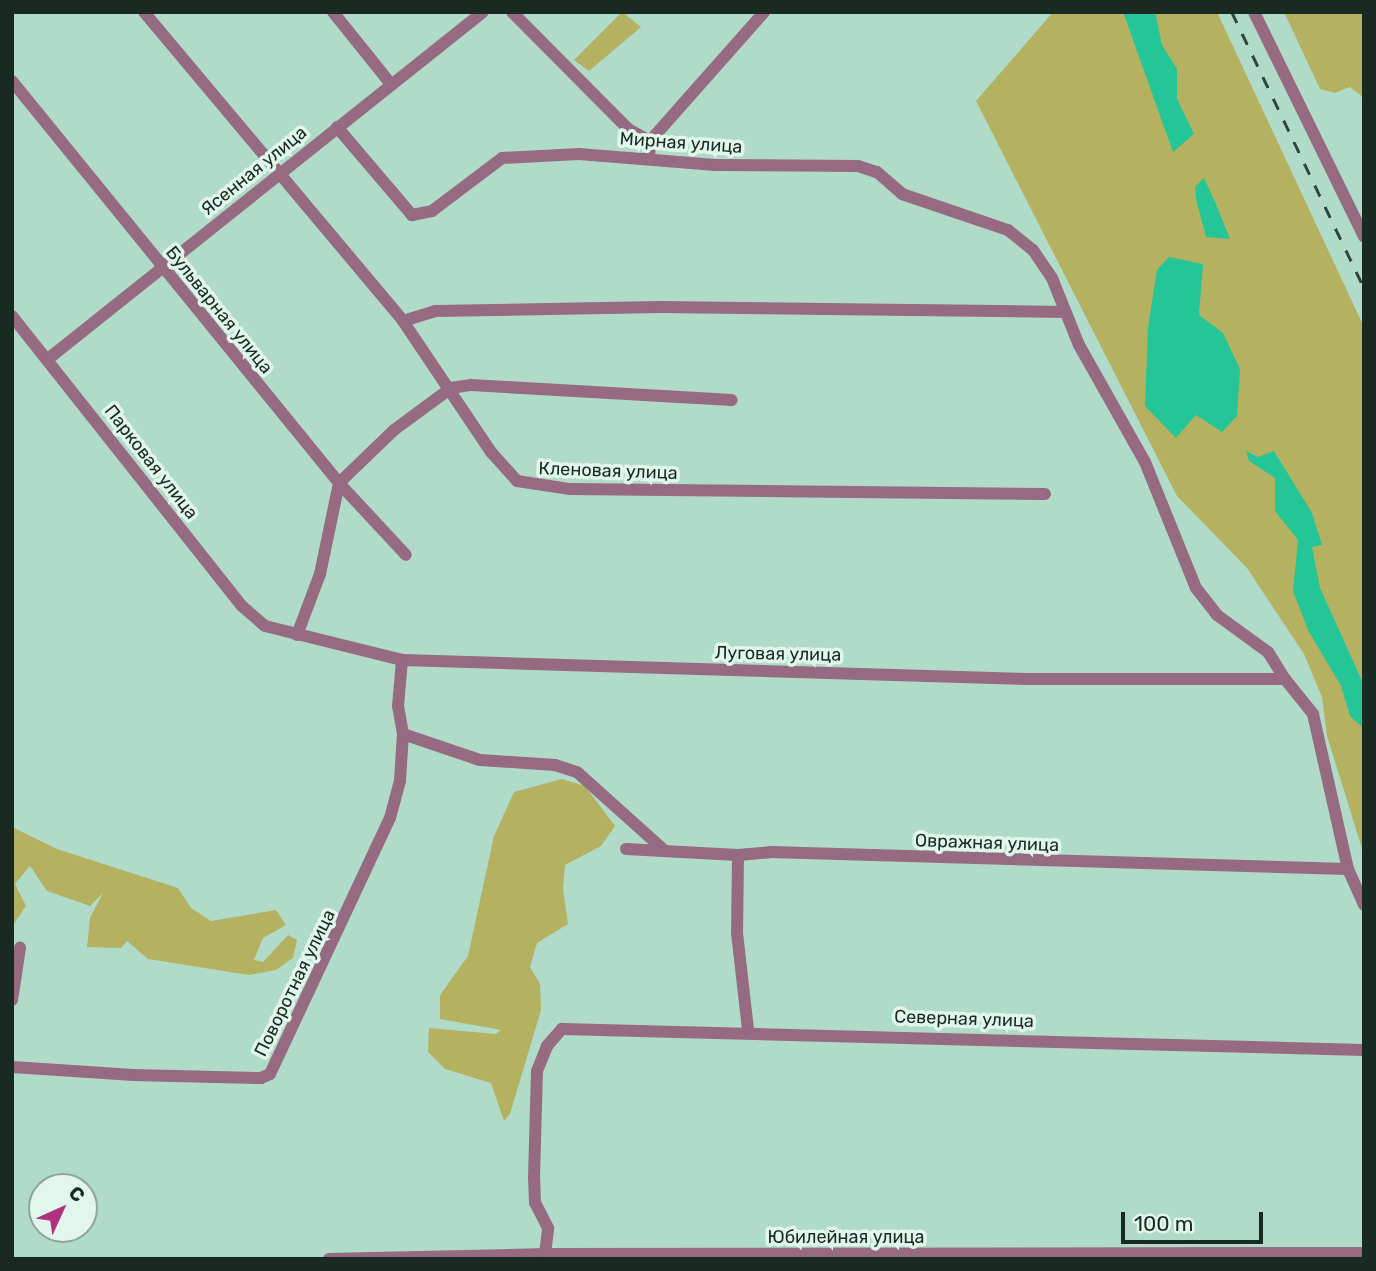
<!DOCTYPE html>
<meta charset="utf-8">
<style>
body{margin:0}
#map{position:relative;width:1376px;height:1271px;overflow:hidden;background:#b0dbc8;font-family:Rubik,sans-serif}
div>[style]{position:absolute}
.green>*{inset:0;background:#b4b260}
.water>*{inset:0;background:#24c596}
.minor>*{height:12px;margin:-6px;padding:0 6px;transform-origin:6px;border-radius:6px;background:#966a80}
.rail>*{height:2.5px;margin-top:-1.25px;transform-origin:0;background:repeating-linear-gradient(90deg,#30453c 0 12px,transparent 0 24px)}
span{translate:-50% -50%;white-space:nowrap;text-align:center;line-height:1.15;-webkit-text-stroke:7px #e1f6ed;paint-order:stroke}
.street-label{font-size:18px;color:#192a23}
.frame{position:absolute;inset:0;border:14px solid #192a23;pointer-events:none}
.north{position:absolute;left:28px;top:1173px;width:70px;height:70px;box-sizing:border-box;background:#e1f6ed;border:2px solid #91a49c;border-radius:50%;rotate:45deg;font-size:19px;font-weight:700;line-height:28px;text-align:center;color:#192a23}
.north::after{content:'';display:block;margin:auto;width:24px;height:32px;background:#b0317f;clip-path:polygon(50% 0,100% 100%,50% 72%,0 100%)}
.scale{position:absolute;left:1121px;top:1212px;width:142px;height:32px;box-sizing:border-box;border:4px solid #192a23;border-top:0;padding-left:9px;font-size:21px;line-height:24px;white-space:nowrap;color:#192a23;-webkit-text-stroke:5px #e1f6ed;paint-order:stroke}
</style>
<div id="map">
<div class="green">
<i style="clip-path:polygon(622px 12px,641px 27px,589px 71px,574px 60px)"></i>
<i style="clip-path:polygon(1053px 12px,1217px 12px,1364px 327px,1364px 855px,1327px 736px,1322px 697px,1304px 654px,1247px 568px,1177px 496px,976px 101px)"></i>
<i style="clip-path:polygon(1284px 12px,1364px 12px,1364px 98px,1350px 87px,1335px 93px,1320px 89px)"></i>
<i style="clip-path:polygon(562px 779px,585px 786px,615px 826px,601px 846px,565px 865px,563px 888px,568px 924px,537px 943px,530px 967px,540px 984px,541px 1010px,510px 1114px,504px 1121px,491px 1083px,445px 1069px,428px 1052px,429px 1028px,496px 1034px,501px 1030px,440px 1019px,440px 995px,468px 956px,494px 836px,514px 792px)"></i>
<i style="clip-path:polygon(12px 827px,57px 849px,178px 888px,191px 908px,211px 921px,276px 910px,286px 925px,263px 938px,254px 960px,263px 962px,288px 935px,297px 940px,293px 958px,276px 970px,249px 975px,148px 959px,127px 941px,121px 948px,87px 947px,90px 918px,103px 893px,90px 906px,47px 891px,30px 866px,15px 884px,26px 906px,12px 927px)"></i>
</div>
<div class="water">
<i style="clip-path:polygon(1123px 12px,1155px 12px,1162px 45px,1177px 69px,1177px 99px,1194px 134px,1173px 152px)"></i>
<i style="clip-path:polygon(1204px 178px,1216px 204px,1230px 239px,1206px 237px,1196px 199px,1195px 187px)"></i>
<i style="clip-path:polygon(1169px 257px,1203px 264px,1199px 315px,1223px 333px,1240px 369px,1237px 416px,1222px 432px,1196px 415px,1176px 438px,1145px 406px,1148px 328px,1157px 270px)"></i>
<i style="clip-path:polygon(1246px 451px,1258px 457px,1274px 451px,1312px 513px,1322px 545px,1312px 547px,1320px 588px,1364px 685px,1364px 729px,1350px 716px,1341px 686px,1308px 630px,1293px 591px,1298px 540px,1275px 511px,1275px 478px,1249px 461px)"></i>
</div>
<div class="minor">
<i style="left:144px;top:12px;width:403px;rotate:50deg"></i>
<i style="left:403px;top:321px;width:158px;rotate:56.1deg"></i>
<i style="left:491px;top:452px;width:39px;rotate:48deg"></i>
<i style="left:517px;top:481px;width:54px;rotate:8.6deg"></i>
<i style="left:570px;top:489px;width:475px;rotate:0.6deg"></i>
<i style="left:333px;top:12px;width:91px;rotate:51.2deg"></i>
<i style="left:512px;top:12px;width:165px;rotate:45.2deg"></i>
<i style="left:628px;top:129px;width:25px;rotate:29deg"></i>
<i style="left:1254px;top:12px;width:250px;rotate:63.9deg"></i>
<i style="left:12px;top:81px;width:518px;rotate:50.87deg"></i>
<i style="left:339px;top:483px;width:98px;rotate:47.1deg"></i>
<i style="left:337px;top:127px;width:116px;rotate:49.6deg"></i>
<i style="left:412px;top:215px;width:20px;rotate:-11deg"></i>
<i style="left:432px;top:211px;width:88px;rotate:-37.1deg"></i>
<i style="left:502px;top:158px;width:77px;rotate:-3deg"></i>
<i style="left:579px;top:154px;width:137px;rotate:4.6deg"></i>
<i style="left:716px;top:165px;width:142px;rotate:0.4deg"></i>
<i style="left:858px;top:166px;width:20px;rotate:18deg"></i>
<i style="left:877px;top:172px;width:33px;rotate:41deg"></i>
<i style="left:902px;top:194px;width:112px;rotate:18.8deg"></i>
<i style="left:1008px;top:230px;width:32px;rotate:39deg"></i>
<i style="left:1033px;top:250px;width:34px;rotate:56deg"></i>
<i style="left:1052px;top:278px;width:72px;rotate:68.1deg"></i>
<i style="left:1079px;top:345px;width:134px;rotate:60.6deg"></i>
<i style="left:1145px;top:462px;width:136px;rotate:68deg"></i>
<i style="left:1196px;top:588px;width:34px;rotate:52deg"></i>
<i style="left:1217px;top:615px;width:63px;rotate:36deg"></i>
<i style="left:1268px;top:652px;width:32px;rotate:58deg"></i>
<i style="left:649px;top:159px;width:18px;rotate:-87deg"></i>
<i style="left:650px;top:141px;width:172px;rotate:-48.5deg"></i>
<i style="left:12px;top:316px;width:370px;rotate:51.6deg"></i>
<i style="left:242px;top:606px;width:30px;rotate:41deg"></i>
<i style="left:265px;top:626px;width:141px;rotate:13.9deg"></i>
<i style="left:402px;top:660px;width:627px;rotate:1.74deg"></i>
<i style="left:1029px;top:679px;width:256px"></i>
<i style="left:1285px;top:679px;width:45px;rotate:51.3deg"></i>
<i style="left:1313px;top:714px;width:159px;rotate:77.3deg"></i>
<i style="left:1348px;top:869px;width:39px;rotate:66deg"></i>
<i style="left:403px;top:321px;width:34px;rotate:-17deg"></i>
<i style="left:436px;top:311px;width:224px;rotate:-1deg"></i>
<i style="left:660px;top:307px;width:404px;rotate:0.7deg"></i>
<i style="left:48px;top:359px;width:556px;rotate:-38.58deg"></i>
<i style="left:297px;top:635px;width:65px;rotate:-69.3deg"></i>
<i style="left:320px;top:574px;width:93px;rotate:-78.2deg"></i>
<i style="left:339px;top:483px;width:76px;rotate:-43.9deg"></i>
<i style="left:394px;top:430px;width:71px;rotate:-36.4deg"></i>
<i style="left:451px;top:388px;width:20px;rotate:-9deg"></i>
<i style="left:471px;top:385px;width:261px;rotate:3.3deg"></i>
<i style="left:403px;top:734px;width:81px;rotate:18.7deg"></i>
<i style="left:480px;top:760px;width:75px;rotate:3.8deg"></i>
<i style="left:555px;top:765px;width:23px;rotate:18deg"></i>
<i style="left:577px;top:772px;width:117px;rotate:41.9deg"></i>
<i style="left:626px;top:849px;width:112px;rotate:3.1deg"></i>
<i style="left:738px;top:855px;width:32px;rotate:-5deg"></i>
<i style="left:770px;top:852px;width:578px;rotate:1.68deg"></i>
<i style="left:738px;top:855px;width:78px;rotate:90.7deg"></i>
<i style="left:737px;top:933px;width:98px;rotate:83.5deg"></i>
<i style="left:12px;top:1000px;width:53px;rotate:-81.3deg"></i>
<i style="left:12px;top:1067px;width:122px;rotate:3.8deg"></i>
<i style="left:134px;top:1075px;width:127px;rotate:1.4deg"></i>
<i style="left:261px;top:1078px;width:10px;rotate:-24deg"></i>
<i style="left:270px;top:1074px;width:283px;rotate:-64.9deg"></i>
<i style="left:390px;top:818px;width:39px;rotate:-75deg"></i>
<i style="left:400px;top:780px;width:46px;rotate:-86.3deg"></i>
<i style="left:403px;top:734px;width:28px;rotate:-100deg"></i>
<i style="left:398px;top:706px;width:46px;rotate:-85deg"></i>
<i style="left:545px;top:1254px;width:26px;rotate:-83deg"></i>
<i style="left:548px;top:1228px;width:28px;rotate:-117deg"></i>
<i style="left:535px;top:1203px;width:25px;rotate:-92deg"></i>
<i style="left:534px;top:1178px;width:107px;rotate:-88.4deg"></i>
<i style="left:537px;top:1071px;width:27px;rotate:-68deg"></i>
<i style="left:547px;top:1046px;width:23px;rotate:-49deg"></i>
<i style="left:562px;top:1029px;width:802px;rotate:1.5deg"></i>
<i style="left:329px;top:1259px;width:216px;rotate:-1.3deg"></i>
<i style="left:545px;top:1254px;width:819px;rotate:-0.07deg"></i>
</div>
<div class="rail">
<i style="left:1232px;top:12px;width:306px;rotate:64.4deg"></i>
</div>
<div class="street-label">
<span style="left:681px;top:143px;rotate:4deg">Мирная улица</span>
<span style="left:254px;top:171px;rotate:-39deg">Ясенная улица</span>
<span style="left:219px;top:310px;rotate:51deg">Бульварная улица</span>
<span style="left:151px;top:462px;rotate:52deg">Парковая улица</span>
<span style="left:608px;top:471px;rotate:2deg">Кленовая улица</span>
<span style="left:778px;top:654px;rotate:1deg">Луговая улица</span>
<span style="left:987px;top:843px;rotate:2deg">Овражная улица</span>
<span style="left:295px;top:983px;rotate:-64deg">Поворотная улица</span>
<span style="left:964px;top:1019px;rotate:2deg">Северная улица</span>
<span style="left:846px;top:1237px">Юбилейная улица</span>
</div>
<div class="frame"></div>
<div class="north">С</div>
<div class="scale">100 m</div>
</div>
